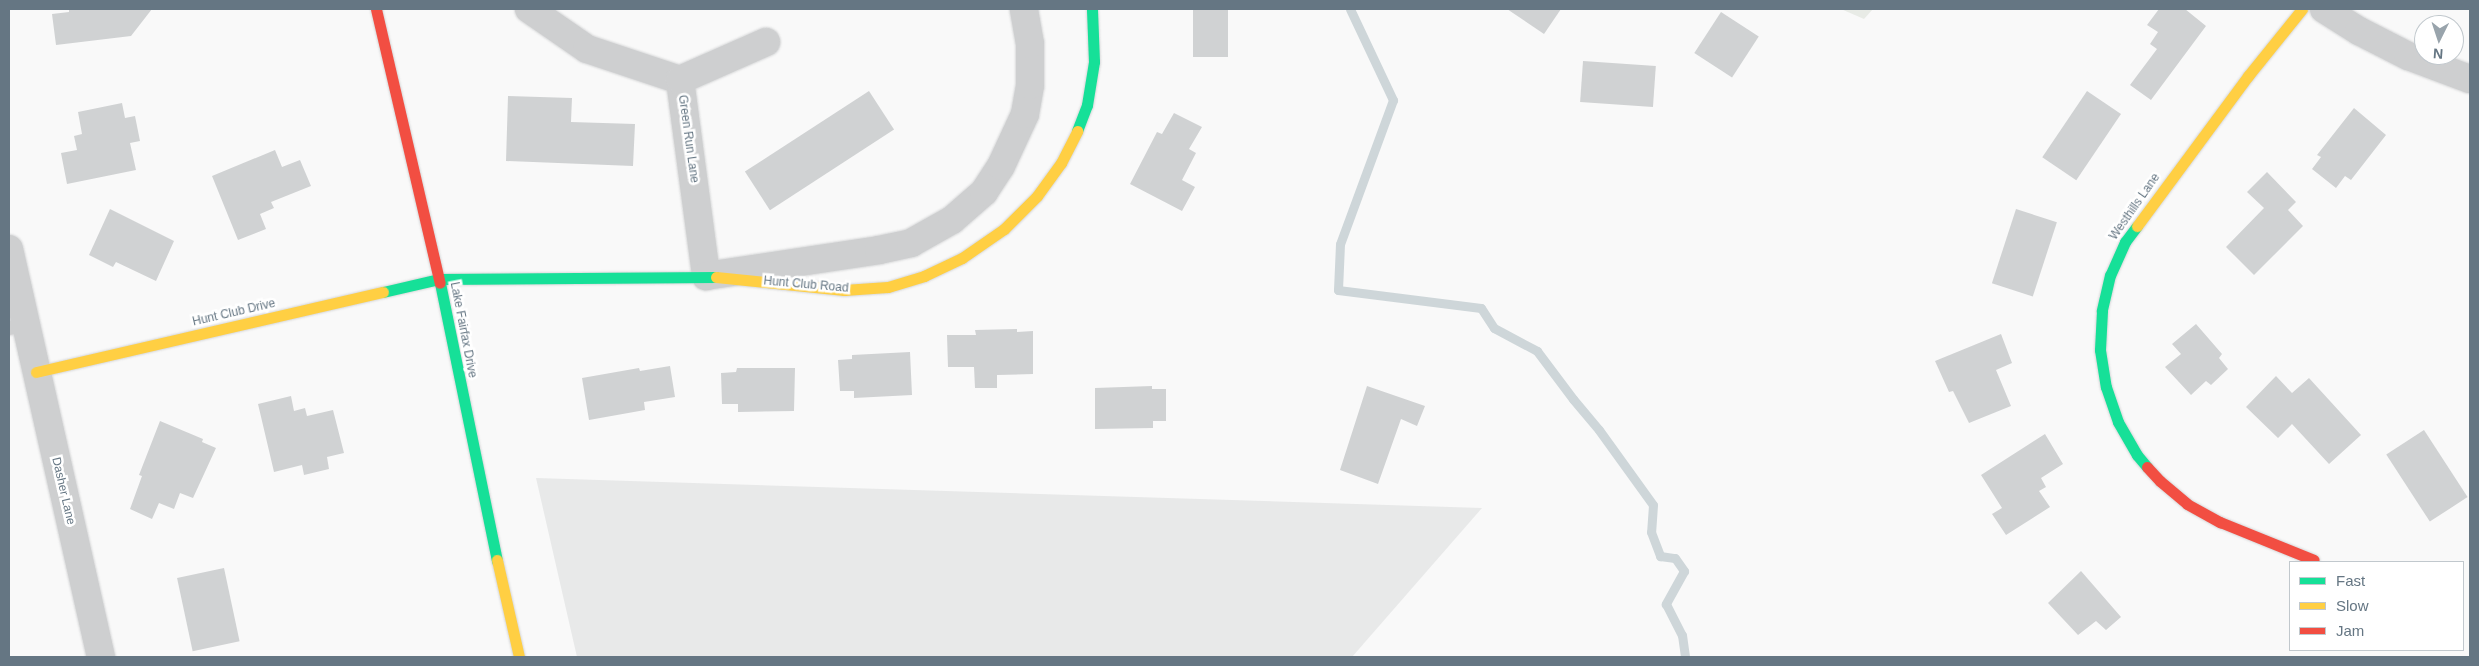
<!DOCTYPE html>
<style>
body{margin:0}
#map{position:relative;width:2479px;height:666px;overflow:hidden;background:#f9f9f9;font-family:Arial,sans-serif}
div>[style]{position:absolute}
.built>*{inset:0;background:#e8e9e9}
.green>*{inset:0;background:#e8ebe6}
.stream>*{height:9px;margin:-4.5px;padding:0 4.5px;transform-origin:4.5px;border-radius:4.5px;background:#ced6d9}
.building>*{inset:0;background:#d0d2d3;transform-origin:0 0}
.roads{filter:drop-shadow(0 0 1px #d5d6d7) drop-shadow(0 0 1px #d5d6d7)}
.lane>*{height:14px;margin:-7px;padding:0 7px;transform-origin:7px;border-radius:7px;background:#cecfd0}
.street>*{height:28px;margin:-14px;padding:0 14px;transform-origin:14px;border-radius:14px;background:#cecfd0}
.fast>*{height:11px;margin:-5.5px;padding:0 5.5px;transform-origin:5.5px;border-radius:5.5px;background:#16e098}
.slow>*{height:11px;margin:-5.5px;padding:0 5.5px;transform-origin:5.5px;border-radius:5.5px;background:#ffcf43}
.jam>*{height:11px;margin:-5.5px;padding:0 5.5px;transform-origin:5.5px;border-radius:5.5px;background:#f24e42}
span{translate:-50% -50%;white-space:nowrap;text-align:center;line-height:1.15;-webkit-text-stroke:5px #fff;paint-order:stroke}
.street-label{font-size:12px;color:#657683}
.frame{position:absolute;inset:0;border:10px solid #657683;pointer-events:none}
.legend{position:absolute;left:2289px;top:561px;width:175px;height:90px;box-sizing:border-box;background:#fff;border:1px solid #c1c8cd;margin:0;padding:6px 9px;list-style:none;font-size:15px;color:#657683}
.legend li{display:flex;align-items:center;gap:10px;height:25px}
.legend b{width:25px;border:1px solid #c1c8cd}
.north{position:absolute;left:2414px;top:15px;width:50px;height:50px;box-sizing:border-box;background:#fff;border:1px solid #c1c8cd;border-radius:50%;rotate:184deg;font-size:14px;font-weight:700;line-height:20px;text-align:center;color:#657683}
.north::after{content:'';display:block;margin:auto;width:18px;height:22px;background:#99a4ac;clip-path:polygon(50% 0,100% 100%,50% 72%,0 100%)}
</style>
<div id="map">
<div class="built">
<i style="clip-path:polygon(536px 478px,1482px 508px,1352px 657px,577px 657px)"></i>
</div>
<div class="green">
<i style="clip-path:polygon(1841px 9px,1873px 9px,1864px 19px)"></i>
</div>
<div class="stream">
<i style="left:1350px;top:9px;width:101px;rotate:64.7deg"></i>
<i style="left:1393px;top:100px;width:153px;rotate:110.2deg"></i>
<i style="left:1340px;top:244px;width:46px;rotate:92.5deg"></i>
<i style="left:1338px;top:290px;width:144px;rotate:7.2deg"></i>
<i style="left:1481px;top:308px;width:24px;rotate:57deg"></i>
<i style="left:1494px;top:328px;width:49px;rotate:28.1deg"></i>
<i style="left:1537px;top:351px;width:60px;rotate:53.1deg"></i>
<i style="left:1573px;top:399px;width:40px;rotate:50deg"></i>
<i style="left:1599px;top:430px;width:92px;rotate:54.2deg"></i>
<i style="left:1653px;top:505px;width:27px;rotate:94deg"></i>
<i style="left:1651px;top:532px;width:26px;rotate:69deg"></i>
<i style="left:1660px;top:556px;width:15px;rotate:8deg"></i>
<i style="left:1675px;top:558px;width:16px;rotate:55deg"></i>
<i style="left:1684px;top:571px;width:38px;rotate:119deg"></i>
<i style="left:1666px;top:604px;width:35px;rotate:63deg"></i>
<i style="left:1682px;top:635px;width:22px;rotate:82deg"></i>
</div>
<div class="building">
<i style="clip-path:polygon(69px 9px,152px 9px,131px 36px,56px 45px,52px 14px,69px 12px)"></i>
<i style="left:1193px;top:9px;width:35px;height:48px"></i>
<i style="clip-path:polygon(1507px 9px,1561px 9px,1544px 34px)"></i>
<i style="clip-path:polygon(2159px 9px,2185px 9px,2206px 26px,2151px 100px,2130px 85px,2157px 49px,2150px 44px,2158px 32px,2147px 25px)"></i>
<i style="left:1721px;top:12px;width:45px;height:49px;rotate:33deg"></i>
<i style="left:1583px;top:61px;width:73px;height:41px;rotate:4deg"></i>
<i style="left:869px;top:91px;width:46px;height:148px;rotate:57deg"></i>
<i style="left:2087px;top:91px;width:41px;height:80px;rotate:34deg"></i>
<i style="clip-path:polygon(508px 96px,572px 98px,571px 122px,635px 124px,633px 166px,506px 161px)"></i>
<i style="clip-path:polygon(122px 103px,125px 118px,135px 116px,140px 141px,130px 143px,136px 170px,67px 184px,61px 153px,77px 150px,74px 136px,82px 134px,78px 112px)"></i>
<i style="clip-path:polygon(2354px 108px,2386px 135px,2351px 180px,2345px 176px,2336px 188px,2312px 169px,2321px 157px,2317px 155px)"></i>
<i style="clip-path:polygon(1174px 113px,1202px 127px,1189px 149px,1196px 153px,1182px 180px,1195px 187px,1182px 211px,1130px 184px,1157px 132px,1162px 134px)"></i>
<i style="clip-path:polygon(275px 150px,282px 167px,300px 160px,311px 186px,271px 202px,274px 208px,260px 214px,266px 229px,238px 240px,212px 176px)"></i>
<i style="clip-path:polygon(2267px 172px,2296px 202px,2288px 210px,2303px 226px,2254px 275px,2226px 247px,2264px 208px,2247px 192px)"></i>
<i style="clip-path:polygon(110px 209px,174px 241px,156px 281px,116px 262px,113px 267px,89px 255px)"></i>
<i style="left:2016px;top:209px;width:43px;height:78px;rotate:18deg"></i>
<i style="clip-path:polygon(2196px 324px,2222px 354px,2219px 358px,2228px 369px,2211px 385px,2206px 381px,2191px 395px,2165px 367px,2181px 354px,2172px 344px)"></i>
<i style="clip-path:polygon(1017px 329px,1017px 332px,1033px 331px,1033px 374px,997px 375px,997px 388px,975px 388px,974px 367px,948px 367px,947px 335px,976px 335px,975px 330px)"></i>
<i style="clip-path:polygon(2001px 334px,2012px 363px,1996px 370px,2011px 406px,1969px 423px,1953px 391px,1949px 392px,1935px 361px)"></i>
<i style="clip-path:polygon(910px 352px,912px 395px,854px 398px,854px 391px,840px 391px,838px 360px,852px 359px,852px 355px)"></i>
<i style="clip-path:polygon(670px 366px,675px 397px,644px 402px,645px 410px,589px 420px,582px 378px,639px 368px,640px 371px)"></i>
<i style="clip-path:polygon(737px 368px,795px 368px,794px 411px,738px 412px,738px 404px,722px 404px,721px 373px,736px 372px)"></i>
<i style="clip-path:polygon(2276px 376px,2292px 393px,2309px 378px,2361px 435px,2329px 464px,2292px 424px,2278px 438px,2246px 407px)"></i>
<i style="clip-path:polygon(1152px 386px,1152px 389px,1166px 389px,1166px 421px,1153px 421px,1153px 428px,1095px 429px,1095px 388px)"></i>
<i style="clip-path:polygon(1367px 386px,1425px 406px,1417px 426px,1401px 419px,1378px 484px,1340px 470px)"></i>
<i style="clip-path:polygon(291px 396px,294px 411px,305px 408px,307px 416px,333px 410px,344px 453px,327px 457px,329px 469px,304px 475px,302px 465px,274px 472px,258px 404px)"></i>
<i style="clip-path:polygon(160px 421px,203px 439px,202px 442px,216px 448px,193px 498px,180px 493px,174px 509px,159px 503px,152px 519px,130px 509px,142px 476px,139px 475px)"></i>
<i style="left:2424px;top:430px;width:80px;height:45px;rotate:57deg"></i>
<i style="clip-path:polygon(2045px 434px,2063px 464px,2041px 478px,2046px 487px,2039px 491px,2050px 507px,2006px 535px,1992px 514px,2002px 508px,1981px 475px)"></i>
<i style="left:224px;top:568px;width:75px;height:48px;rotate:78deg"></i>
<i style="clip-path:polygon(2081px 571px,2121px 617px,2106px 630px,2096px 621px,2078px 635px,2048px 603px)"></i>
</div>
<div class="roads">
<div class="lane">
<i style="left:9px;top:328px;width:16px;rotate:-11deg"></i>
</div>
<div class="street">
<i style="left:529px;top:9px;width:70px;rotate:34.6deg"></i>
<i style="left:587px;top:49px;width:98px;rotate:18.4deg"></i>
<i style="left:680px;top:80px;width:198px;rotate:82.4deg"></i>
<i style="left:706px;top:276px;width:175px;rotate:-8.5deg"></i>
<i style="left:879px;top:250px;width:33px;rotate:-12deg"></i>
<i style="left:911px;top:243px;width:47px;rotate:-29.3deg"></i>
<i style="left:952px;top:220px;width:43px;rotate:-41.2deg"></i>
<i style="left:984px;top:192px;width:31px;rotate:-57deg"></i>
<i style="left:1001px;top:166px;width:57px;rotate:-65.2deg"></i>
<i style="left:1025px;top:114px;width:29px;rotate:-80deg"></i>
<i style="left:1030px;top:85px;width:41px;rotate:-90deg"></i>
<i style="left:1030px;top:44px;width:36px;rotate:-100deg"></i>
<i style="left:2324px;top:9px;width:41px;rotate:32.2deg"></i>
<i style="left:2359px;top:31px;width:55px;rotate:27deg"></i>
<i style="left:2408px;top:56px;width:66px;rotate:20.4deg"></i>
<i style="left:680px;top:80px;width:94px;rotate:-23.8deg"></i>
<i style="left:9px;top:249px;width:418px;rotate:77.3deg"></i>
</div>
<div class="fast">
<i style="left:1077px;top:131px;width:28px;rotate:-69deg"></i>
<i style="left:1087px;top:105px;width:44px;rotate:-80.8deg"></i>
<i style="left:1094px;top:62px;width:53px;rotate:-92.2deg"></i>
<i style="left:2137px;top:226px;width:20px;rotate:127deg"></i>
<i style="left:2125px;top:242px;width:36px;rotate:114deg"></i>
<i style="left:2110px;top:275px;width:37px;rotate:103deg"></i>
<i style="left:2102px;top:311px;width:39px;rotate:93deg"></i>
<i style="left:2100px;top:350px;width:37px;rotate:81deg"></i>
<i style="left:2106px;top:387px;width:37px;rotate:71deg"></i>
<i style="left:2118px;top:422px;width:38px;rotate:60deg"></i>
<i style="left:2137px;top:455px;width:16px;rotate:50deg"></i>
<i style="left:440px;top:283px;width:283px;rotate:78.4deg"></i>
<i style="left:383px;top:292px;width:57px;rotate:-13.1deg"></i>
<i style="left:439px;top:279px;width:277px;rotate:-0.4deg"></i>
</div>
<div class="slow">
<i style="left:2137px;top:226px;width:187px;rotate:-53.5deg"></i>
<i style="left:2248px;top:76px;width:86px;rotate:-51.1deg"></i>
<i style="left:716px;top:277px;width:129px;rotate:5.8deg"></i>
<i style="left:844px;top:290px;width:44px;rotate:-3.9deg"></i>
<i style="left:888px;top:287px;width:38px;rotate:-17deg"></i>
<i style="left:924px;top:276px;width:42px;rotate:-25.3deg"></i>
<i style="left:962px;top:258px;width:51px;rotate:-34.6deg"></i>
<i style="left:1004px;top:229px;width:47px;rotate:-45deg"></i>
<i style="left:1037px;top:196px;width:41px;rotate:-54deg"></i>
<i style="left:1061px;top:163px;width:36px;rotate:-63deg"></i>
<i style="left:36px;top:372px;width:356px;rotate:-13deg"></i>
<i style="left:497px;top:560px;width:99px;rotate:77.2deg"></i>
</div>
<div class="jam">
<i style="left:376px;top:9px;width:281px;rotate:76.9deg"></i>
<i style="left:2147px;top:467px;width:19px;rotate:47deg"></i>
<i style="left:2160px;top:481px;width:35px;rotate:40deg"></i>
<i style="left:2187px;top:504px;width:38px;rotate:29deg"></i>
<i style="left:2220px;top:522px;width:101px;rotate:22deg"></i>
</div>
</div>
<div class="street-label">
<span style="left:688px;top:139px;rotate:82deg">Green Run Lane</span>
<span style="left:2135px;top:207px;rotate:-55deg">Westhills Lane</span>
<span style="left:806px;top:285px;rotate:5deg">Hunt Club Road</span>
<span style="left:234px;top:313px;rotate:-13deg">Hunt Club Drive</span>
<span style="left:463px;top:330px;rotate:79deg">Lake Fairfax Drive</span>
<span style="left:63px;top:491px;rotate:77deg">Dasher Lane</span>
</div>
<div class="frame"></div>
<ul class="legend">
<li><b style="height:6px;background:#16e098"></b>Fast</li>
<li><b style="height:6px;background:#ffcf43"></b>Slow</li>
<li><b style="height:6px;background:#f24e42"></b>Jam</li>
</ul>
<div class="north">N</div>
</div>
